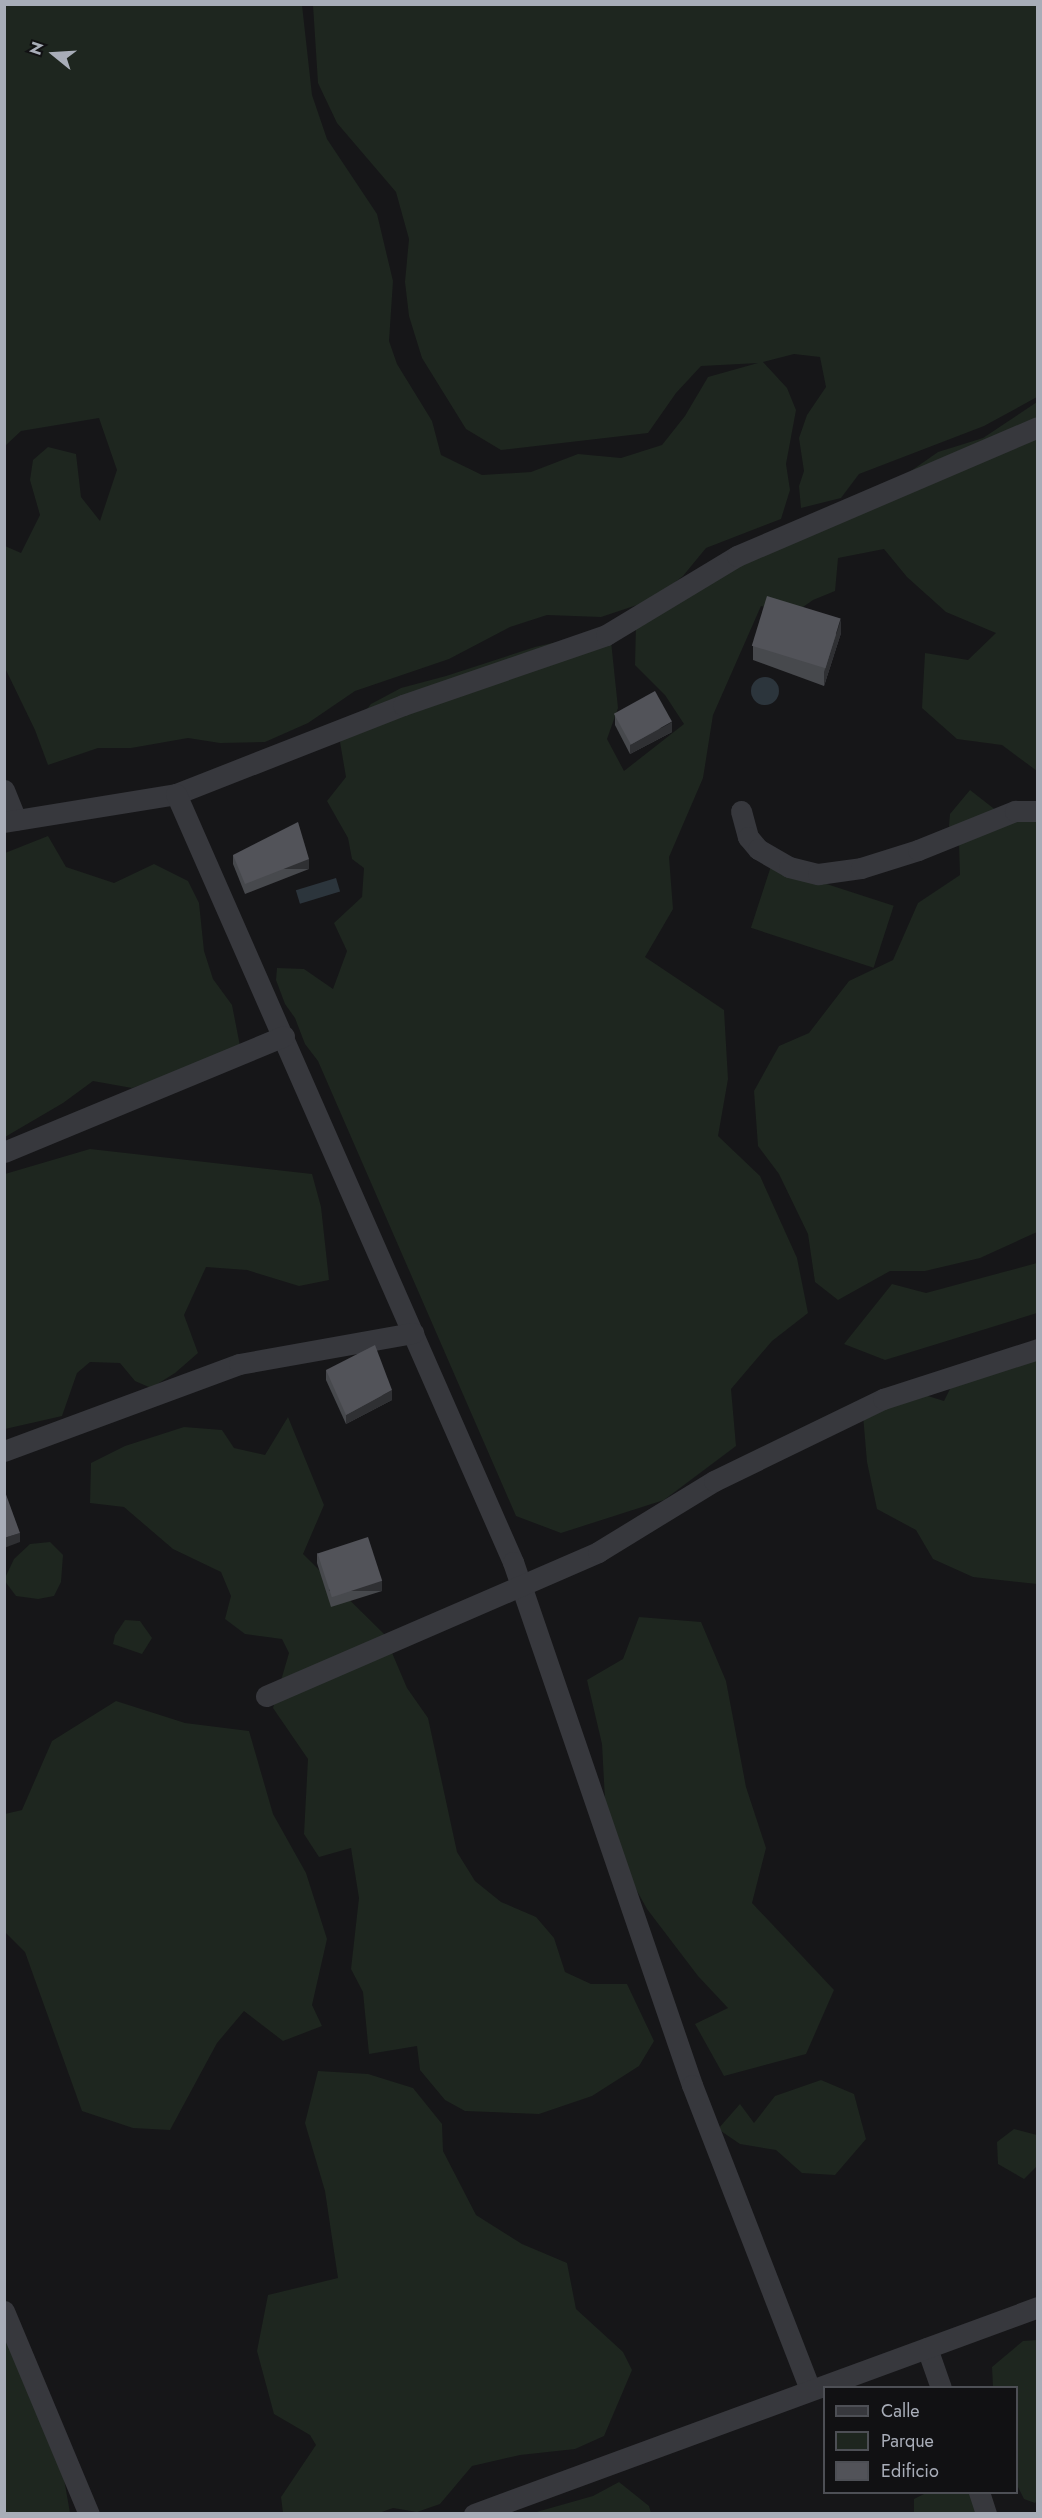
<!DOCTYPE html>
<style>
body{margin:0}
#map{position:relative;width:1042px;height:2518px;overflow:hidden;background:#161618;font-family:Jost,sans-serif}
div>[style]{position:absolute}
.green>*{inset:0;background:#1e261f;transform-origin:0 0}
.water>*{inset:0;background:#2c353c;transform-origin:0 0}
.round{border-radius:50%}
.minor>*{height:21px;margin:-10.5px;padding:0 10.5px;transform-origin:10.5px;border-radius:10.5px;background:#37383d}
.wall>*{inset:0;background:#47494d}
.shaded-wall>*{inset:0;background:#2f3033;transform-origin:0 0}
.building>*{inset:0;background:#525359;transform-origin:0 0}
span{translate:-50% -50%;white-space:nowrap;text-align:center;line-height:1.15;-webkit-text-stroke:4.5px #111113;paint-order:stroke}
.frame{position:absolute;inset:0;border:6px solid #a8adb8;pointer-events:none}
.legend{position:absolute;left:823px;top:2386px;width:195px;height:108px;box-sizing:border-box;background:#111113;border:2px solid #4d4f55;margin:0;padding:8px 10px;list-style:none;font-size:18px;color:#a8adb8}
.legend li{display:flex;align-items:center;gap:12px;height:30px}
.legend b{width:30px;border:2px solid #4d4f55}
.north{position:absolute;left:24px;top:24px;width:60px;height:60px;-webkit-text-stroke:4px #111113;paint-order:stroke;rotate:288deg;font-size:16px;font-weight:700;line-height:24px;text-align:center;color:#a8adb8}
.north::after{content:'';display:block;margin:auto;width:21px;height:27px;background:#a8adb8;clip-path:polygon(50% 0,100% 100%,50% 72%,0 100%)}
</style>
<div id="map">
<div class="green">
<i style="clip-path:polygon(5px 5px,302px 5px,312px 95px,327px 139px,377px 214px,393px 281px,389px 341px,397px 364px,432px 421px,441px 455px,482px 475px,531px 472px,578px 454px,621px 458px,662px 445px,685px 416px,708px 377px,758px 363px,701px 366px,676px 393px,648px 433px,501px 450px,466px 429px,422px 358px,409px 316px,405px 282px,409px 239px,396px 192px,337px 123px,318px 83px,313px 5px,1037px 5px,1037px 397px,984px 426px,859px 474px,841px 498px,801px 508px,799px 486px,804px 471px,799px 438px,807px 415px,826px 387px,820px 357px,794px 354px,763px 362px,787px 388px,796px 410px,786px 464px,790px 490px,781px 519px,706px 548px,683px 576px,652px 600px,601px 617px,547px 615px,510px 627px,449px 659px,355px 691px,308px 723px,265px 742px,220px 743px,188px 738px,131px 748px,98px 748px,48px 765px,35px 730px,5px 668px,5px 546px,21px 553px,40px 515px,30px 480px,33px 460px,48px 447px,76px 454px,81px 497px,100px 521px,117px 470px,99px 418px,21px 431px,5px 446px)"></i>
<i style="clip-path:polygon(1037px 402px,1037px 771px,1002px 745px,957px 739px,922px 708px,925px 653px,968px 660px,996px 633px,946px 612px,907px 577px,884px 549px,838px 558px,835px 591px,813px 600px,793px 614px,761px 606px,713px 715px,703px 778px,669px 857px,673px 909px,645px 957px,724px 1010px,728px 1079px,718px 1136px,760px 1176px,797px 1258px,808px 1313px,772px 1341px,731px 1389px,736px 1446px,664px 1500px,561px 1533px,516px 1516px,318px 1061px,305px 1044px,295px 1018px,285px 1004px,276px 980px,277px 968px,304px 969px,333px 989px,347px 951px,334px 923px,362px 897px,364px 868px,352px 859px,348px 838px,327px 801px,346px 777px,340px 742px,371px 704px,401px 688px,446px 676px,535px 647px,570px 639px,611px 641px,618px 708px,607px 739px,624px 771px,684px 724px,665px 695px,635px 665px,636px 624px,706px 575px,888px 487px,938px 452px,983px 438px)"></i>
<i style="clip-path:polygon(970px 790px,1002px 815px,1037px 820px,1037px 1232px,980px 1258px,925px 1271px,890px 1271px,838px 1300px,815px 1282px,808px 1234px,779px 1174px,758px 1146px,754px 1091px,779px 1046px,809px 1033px,849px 981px,893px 960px,918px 903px,960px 875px,959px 843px,949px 826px,950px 814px)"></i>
<i style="clip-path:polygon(48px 836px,66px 867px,114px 883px,154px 864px,188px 881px,199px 903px,204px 951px,213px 979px,232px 1005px,241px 1051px,132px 1088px,93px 1081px,63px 1103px,5px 1137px,5px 853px)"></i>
<i style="left:771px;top:866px;width:129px;height:65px;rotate:18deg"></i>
<i style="clip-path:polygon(90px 1149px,312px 1174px,321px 1207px,329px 1280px,299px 1286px,247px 1270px,206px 1267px,184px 1315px,198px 1353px,175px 1373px,151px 1388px,135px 1381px,120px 1363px,90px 1362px,77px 1373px,62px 1416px,5px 1429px,5px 1174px)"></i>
<i style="clip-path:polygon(1037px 1263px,1037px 1313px,885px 1360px,844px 1344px,892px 1284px,926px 1293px)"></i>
<i style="clip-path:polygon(1037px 1355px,1037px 1584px,973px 1577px,933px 1559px,916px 1530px,877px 1509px,867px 1462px,863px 1415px,915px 1392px,944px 1401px,961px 1367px)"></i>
<i style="clip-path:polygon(288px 1417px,324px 1505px,303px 1554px,384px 1634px,407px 1688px,428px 1718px,457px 1852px,475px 1881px,501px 1902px,536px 1917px,554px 1938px,565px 1972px,591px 1984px,627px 1984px,654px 2041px,639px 2066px,592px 2096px,539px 2114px,465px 2111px,445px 2100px,420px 2070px,417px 2046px,369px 2054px,363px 1992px,351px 1969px,359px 1898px,351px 1848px,319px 1857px,304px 1834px,308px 1759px,273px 1708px,289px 1653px,282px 1639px,245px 1634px,225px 1619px,231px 1596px,221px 1572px,173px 1549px,124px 1507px,90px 1503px,91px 1463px,125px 1446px,184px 1427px,222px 1430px,234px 1448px,265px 1455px)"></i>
<i style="clip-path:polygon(50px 1542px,63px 1555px,61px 1582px,54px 1596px,38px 1599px,16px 1596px,4px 1580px,14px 1559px,30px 1544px)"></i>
<i style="clip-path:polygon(639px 1617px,701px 1622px,726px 1681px,746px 1787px,766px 1848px,752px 1903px,834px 1990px,806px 2054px,724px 2076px,695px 2024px,728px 2008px,698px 1976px,647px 1909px,607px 1837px,602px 1744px,587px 1680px,623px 1659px)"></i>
<i style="clip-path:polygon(125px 1620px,140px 1621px,152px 1638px,142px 1654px,113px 1644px,115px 1635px)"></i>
<i style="clip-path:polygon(116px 1701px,185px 1723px,249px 1731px,273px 1814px,306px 1873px,327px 1939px,312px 2005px,322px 2026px,283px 2041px,244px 2011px,217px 2043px,170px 2130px,133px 2128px,82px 2111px,25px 1952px,5px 1932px,5px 1814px,22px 1810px,52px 1741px)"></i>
<i style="clip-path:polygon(318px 2071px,368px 2074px,413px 2088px,442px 2124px,443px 2151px,476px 2215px,522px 2244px,567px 2263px,576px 2309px,623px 2352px,632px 2370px,604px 2436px,575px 2449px,520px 2455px,472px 2466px,440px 2504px,417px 2512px,393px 2508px,379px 2513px,283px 2513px,281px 2497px,316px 2445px,310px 2435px,274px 2414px,257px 2351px,268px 2295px,338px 2278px,325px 2191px,305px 2123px)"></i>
<i style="clip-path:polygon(821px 2080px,854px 2094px,866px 2139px,835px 2175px,802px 2173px,776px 2150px,740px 2144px,718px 2129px,740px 2104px,754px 2123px,775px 2096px)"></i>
<i style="clip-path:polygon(1014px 2129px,1037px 2135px,1037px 2166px,1024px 2179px,998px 2164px,997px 2142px)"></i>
<i style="clip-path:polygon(4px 2324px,63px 2473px,70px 2513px,5px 2513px)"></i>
<i style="clip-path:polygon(1037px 2340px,1038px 2499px,1035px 2503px,1024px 2499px,1017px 2485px,1016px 2388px,993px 2387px,992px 2367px,1023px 2341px)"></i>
<i style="clip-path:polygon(619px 2482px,649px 2506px,651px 2513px,533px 2513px,593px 2496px)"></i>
<i style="clip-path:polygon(928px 2492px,984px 2493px,991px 2514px,914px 2514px,914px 2499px)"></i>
</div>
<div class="water">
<i class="round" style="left:751px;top:677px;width:28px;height:28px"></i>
<i style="left:336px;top:878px;width:14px;height:42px;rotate:73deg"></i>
</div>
<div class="minor">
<i style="left:4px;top:790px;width:32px;rotate:68deg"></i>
<i style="left:176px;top:794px;width:244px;rotate:-21.4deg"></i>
<i style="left:403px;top:705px;width:215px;rotate:-19deg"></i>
<i style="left:606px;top:635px;width:153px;rotate:-31.1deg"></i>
<i style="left:737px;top:556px;width:327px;rotate:-23.2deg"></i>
<i style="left:741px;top:811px;width:27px;rotate:75deg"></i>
<i style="left:748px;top:837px;width:16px;rotate:50deg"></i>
<i style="left:758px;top:849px;width:36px;rotate:30deg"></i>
<i style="left:789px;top:867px;width:30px;rotate:14deg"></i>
<i style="left:818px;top:874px;width:43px;rotate:-7.9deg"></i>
<i style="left:861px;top:868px;width:60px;rotate:-17.5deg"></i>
<i style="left:918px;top:850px;width:105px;rotate:-21.9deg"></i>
<i style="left:1015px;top:811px;width:23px"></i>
<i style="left:4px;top:822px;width:174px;rotate:-9.2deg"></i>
<i style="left:176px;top:794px;width:839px;rotate:66.31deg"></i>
<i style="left:513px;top:1562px;width:553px;rotate:71.11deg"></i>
<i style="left:692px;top:2085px;width:327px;rotate:68.8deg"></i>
<i style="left:4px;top:1152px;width:303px;rotate:-22.5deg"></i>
<i style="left:4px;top:1451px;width:251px;rotate:-20.3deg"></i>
<i style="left:239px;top:1364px;width:177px;rotate:-10.1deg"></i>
<i style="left:266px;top:1696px;width:362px;rotate:-23.4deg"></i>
<i style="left:598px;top:1552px;width:136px;rotate:-31.5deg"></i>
<i style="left:714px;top:1481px;width:188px;rotate:-25.9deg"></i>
<i style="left:883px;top:1399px;width:163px;rotate:-17.9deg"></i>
<i style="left:4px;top:2311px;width:220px;rotate:67.3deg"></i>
<i style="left:927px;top:2348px;width:42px;rotate:70.7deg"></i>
<i style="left:979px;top:2492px;width:23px;rotate:72deg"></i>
<i style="left:474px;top:2514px;width:601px;rotate:-20.15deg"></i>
</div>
<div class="wall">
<i style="clip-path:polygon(841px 633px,824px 686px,753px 660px,753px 646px)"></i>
<i style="clip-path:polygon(615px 715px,672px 732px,630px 754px,615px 725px)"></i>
<i style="clip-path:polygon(233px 855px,309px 869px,245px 894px,233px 864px)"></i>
<i style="clip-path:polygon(326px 1370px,392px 1400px,346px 1424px,326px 1380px)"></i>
<i style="clip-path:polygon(317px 1553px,382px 1591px,331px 1607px,317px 1563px)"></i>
</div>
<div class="shaded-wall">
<i style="clip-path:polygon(841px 619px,841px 633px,824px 686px,824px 672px)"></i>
<i style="clip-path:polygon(672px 722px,672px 732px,630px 754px,630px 745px)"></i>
<i style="left:309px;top:859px;width:10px;height:69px;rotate:90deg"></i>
<i style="clip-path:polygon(392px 1390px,392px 1400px,346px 1424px,346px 1415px)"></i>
<i style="clip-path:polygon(20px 1533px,20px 1542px,4px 1548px,4px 1538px)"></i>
<i style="left:382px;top:1581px;width:10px;height:53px;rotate:90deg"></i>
</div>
<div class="building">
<i style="left:767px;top:596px;width:77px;height:52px;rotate:17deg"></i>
<i style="left:655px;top:691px;width:35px;height:47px;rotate:61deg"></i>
<i style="clip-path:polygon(298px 822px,309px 859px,245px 884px,233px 855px)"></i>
<i style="clip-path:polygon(375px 1345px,392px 1390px,346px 1415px,326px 1370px)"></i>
<i style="clip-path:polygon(4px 1489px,20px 1533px,4px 1538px)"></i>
<i style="left:368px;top:1537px;width:46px;height:53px;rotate:72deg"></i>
</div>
<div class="frame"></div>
<ul class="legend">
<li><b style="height:8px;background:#37383d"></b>Calle</li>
<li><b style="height:16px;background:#1e261f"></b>Parque</li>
<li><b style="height:16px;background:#525359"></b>Edificio</li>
</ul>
<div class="north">N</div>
</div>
